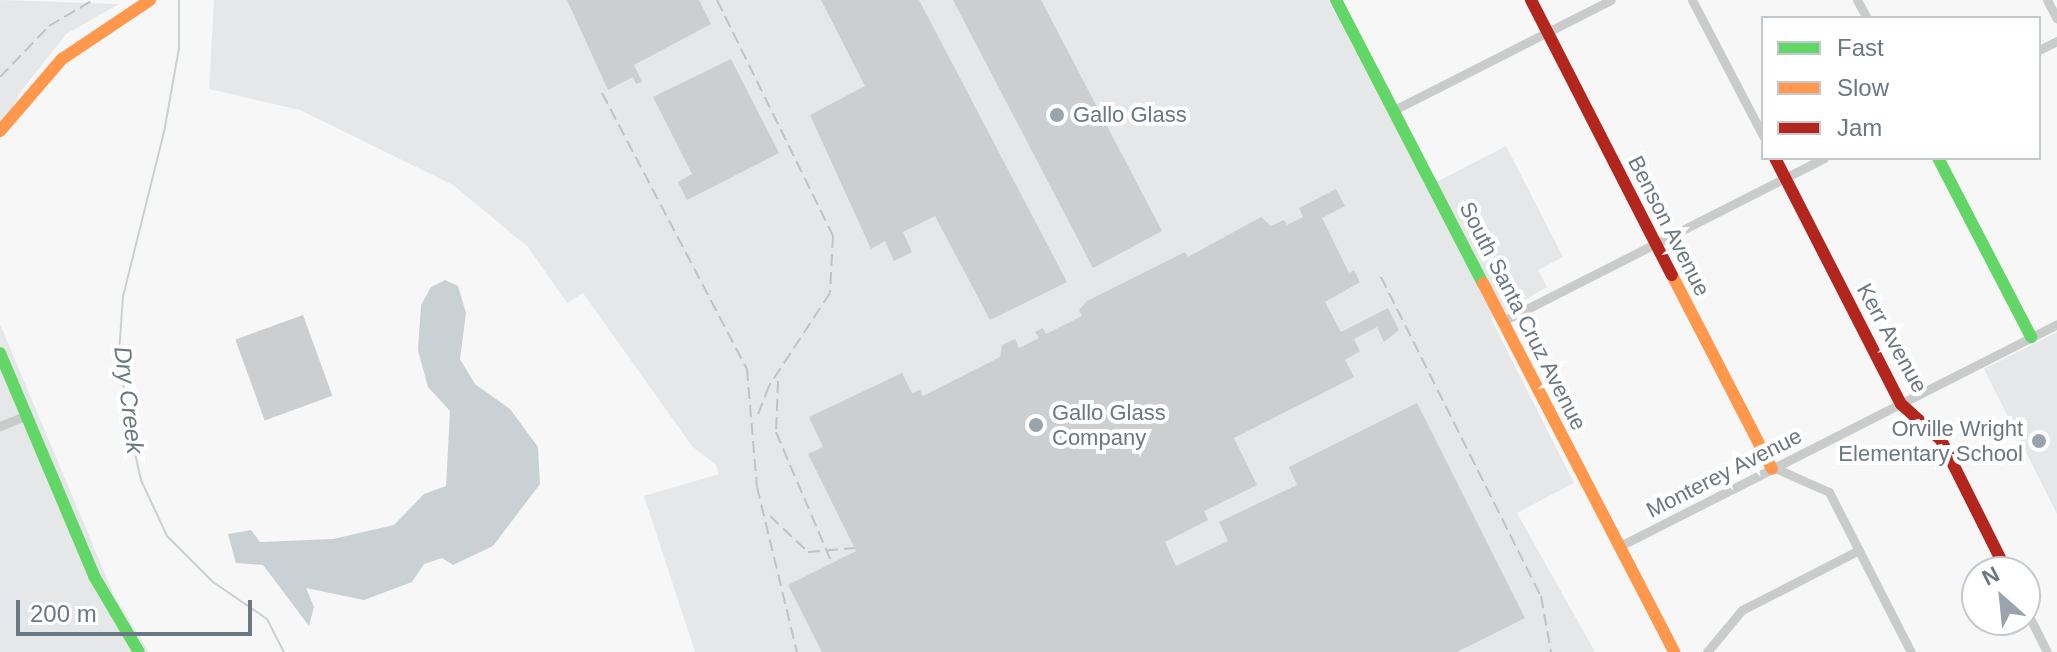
<!DOCTYPE html>
<style>
body{margin:0}
#map{position:relative;width:2057px;height:652px;overflow:hidden;background:#f7f7f7;font-family:Helvetica,sans-serif}
div>[style]{position:absolute}
.built>*{inset:0;background:#e6e7e8}
.water>*{inset:0;background:#cad1d4}
.stream>*{height:2px;margin:-1px;padding:0 1px;transform-origin:1px;border-radius:1px;background:#cad1d4}
.building>*{inset:0;background:#cccecf;transform-origin:0 0}
.street>*{height:9px;margin:-4.5px;padding:0 4.5px;transform-origin:4.5px;border-radius:4.5px;background:#cacccc}
.fast>*{height:12px;margin:-6px;padding:0 6px;transform-origin:6px;border-radius:6px;background:#63d668}
.slow>*{height:12px;margin:-6px;padding:0 6px;transform-origin:6px;border-radius:6px;background:#ff974d}
.jam>*{height:12px;margin:-6px;padding:0 6px;transform-origin:6px;border-radius:6px;background:#b3261e}
.rail>*{height:2px;margin-top:-1px;transform-origin:0;background:repeating-linear-gradient(90deg,#c1c2c3 0 12px,transparent 0 18px)}
.dots>*{width:22px;height:22px;translate:-50% -50%;box-sizing:border-box;border:4px solid #fff;border-radius:50%}
span{translate:-50% -50%;white-space:nowrap;text-align:center;line-height:1.15;-webkit-text-stroke:8px #fff;paint-order:stroke}
.poi-label{font-size:22px;color:#6a7884}
.left{translate:0 -50%;text-align:left}
.right{translate:-100% -50%;text-align:right}
.street-label{font-size:22px;color:#6a7884}
.water-label{font-size:24px;color:#67787f;font-style:italic}
.legend{position:absolute;left:1761px;top:16px;width:280px;height:144px;box-sizing:border-box;background:#fff;border:2px solid #c3c9ce;margin:0;padding:10px 14px;list-style:none;font-size:24px;color:#6a7884}
.legend li{display:flex;align-items:center;gap:16px;height:40px}
.legend b{width:40px;border:2px solid #c3c9ce}
.north{position:absolute;left:1961px;top:556px;width:80px;height:80px;box-sizing:border-box;background:#fff;border:2px solid #c3c9ce;border-radius:50%;rotate:333deg;font-size:22px;font-weight:700;line-height:32px;text-align:center;color:#6a7884}
.north::after{content:'';display:block;margin:auto;width:28px;height:36px;background:#9ba4ac;clip-path:polygon(50% 0,100% 100%,50% 72%,0 100%)}
.scale{position:absolute;left:16px;top:600px;width:236px;height:36px;box-sizing:border-box;border:4px solid #6a7884;border-top:0;padding-left:10px;font-size:24px;line-height:28px;white-space:nowrap;color:#6a7884;-webkit-text-stroke:6px #fff;paint-order:stroke}
</style>
<div id="map">
<div class="built">
<i style="clip-path:polygon(0 0,119px 4px,66px 34px,19px 94px,0 140px)"></i>
<i style="clip-path:polygon(214px 0,1328px 0,1427px 187px,1506px 146px,1563px 257px,1538px 270px,1547px 287px,1491px 319px,1574px 483px,1517px 513px,1595px 652px,695px 652px,644px 496px,719px 474px,716px 465px,692px 446px,583px 293px,567px 303px,528px 247px,453px 185px,300px 110px,209px 89px)"></i>
<i style="clip-path:polygon(0 324px,114px 595px,149px 652px,0 652px)"></i>
<i style="clip-path:polygon(2057px 332px,2057px 514px,1984px 369px)"></i>
</div>
<div class="water">
<i style="clip-path:polygon(445px 280px,458px 286px,466px 313px,460px 359px,475px 384px,510px 409px,538px 447px,540px 484px,493px 546px,453px 565px,442px 558px,424px 564px,412px 582px,364px 600px,306px 588px,314px 607px,309px 626px,263px 565px,236px 563px,228px 534px,251px 530px,260px 542px,333px 539px,394px 525px,424px 494px,446px 486px,450px 411px,428px 387px,418px 350px,421px 305px,431px 287px)"></i>
</div>
<div class="stream">
<i style="left:179px;top:0;width:48px;rotate:90deg"></i>
<i style="left:179px;top:48px;width:85px;rotate:100.1deg"></i>
<i style="left:164px;top:132px;width:169px;rotate:104deg"></i>
<i style="left:123px;top:296px;width:57px;rotate:94deg"></i>
<i style="left:119px;top:353px;width:74px;rotate:82.2deg"></i>
<i style="left:129px;top:426px;width:55px;rotate:77.5deg"></i>
<i style="left:141px;top:480px;width:62px;rotate:65.1deg"></i>
<i style="left:167px;top:536px;width:65px;rotate:45deg"></i>
<i style="left:213px;top:582px;width:65px;rotate:34.4deg"></i>
<i style="left:267px;top:619px;width:37px;rotate:63deg"></i>
</div>
<div class="building">
<i style="clip-path:polygon(567px 0,699px 0,711px 24px,634px 65px,642px 82px,636px 84px,633px 77px,608px 90px)"></i>
<i style="clip-path:polygon(821px 0,919px 0,1067px 282px,990px 320px,935px 216px,903px 232px,912px 252px,894px 261px,885px 241px,871px 249px,810px 115px,865px 86px)"></i>
<i style="clip-path:polygon(953px 0,1041px 0,1162px 231px,1093px 268px)"></i>
<i style="clip-path:polygon(731px 59px,779px 153px,687px 200px,678px 182px,692px 174px,653px 97px)"></i>
<i style="clip-path:polygon(1336px 189px,1345px 206px,1322px 218px,1349px 273px,1354px 270px,1360px 282px,1325px 302px,1341px 332px,1388px 308px,1399px 330px,1384px 342px,1377px 327px,1354px 339px,1360px 351px,1345px 360px,1354px 377px,1234px 438px,1257px 485px,1204px 511px,1208px 520px,1165px 542px,1176px 566px,1228px 541px,1219px 522px,1297px 485px,1289px 467px,1417px 403px,1525px 618px,1457px 652px,822px 652px,788px 585px,856px 551px,808px 454px,823px 447px,809px 417px,902px 373px,912px 393px,920px 390px,923px 396px,1000px 357px,1002px 345px,1015px 339px,1019px 348px,1039px 338px,1035px 332px,1043px 328px,1046px 334px,1082px 316px,1079px 310px,1087px 301px,1185px 252px,1188px 257px,1261px 217px,1271px 226px,1284px 220px,1287px 225px,1303px 217px,1299px 208px)"></i>
<i style="left:303px;top:315px;width:86px;height:72px;rotate:70deg"></i>
</div>
<div class="street">
<i style="left:1692px;top:0;width:153px;rotate:62.4deg"></i>
<i style="left:1857px;top:0;width:21px;rotate:61deg"></i>
<i style="left:2047px;top:0;width:21px;rotate:62deg"></i>
<i style="left:2039px;top:50px;width:20px;rotate:-27deg"></i>
<i style="left:1394px;top:110px;width:243px;rotate:-26.9deg"></i>
<i style="left:1503px;top:321px;width:360px;rotate:-26.9deg"></i>
<i style="left:0;top:426px;width:29px;rotate:-22deg"></i>
<i style="left:1775px;top:468px;width:59px;rotate:24deg"></i>
<i style="left:1829px;top:492px;width:180px;rotate:62.9deg"></i>
<i style="left:1620px;top:546px;width:490px;rotate:-26.9deg"></i>
<i style="left:2025px;top:608px;width:49px;rotate:63.4deg"></i>
<i style="left:1707px;top:652px;width:55px;rotate:-50.2deg"></i>
<i style="left:1742px;top:610px;width:131px;rotate:-27.1deg"></i>
</div>
<div class="fast">
<i style="left:1336px;top:0;width:319px;rotate:62.6deg"></i>
<i style="left:1938px;top:158px;width:202px;rotate:62.5deg"></i>
<i style="left:0;top:353px;width:242px;rotate:67.1deg"></i>
<i style="left:94px;top:576px;width:88px;rotate:59.4deg"></i>
</div>
<div class="slow">
<i style="left:0;top:131px;width:95px;rotate:-49.3deg"></i>
<i style="left:62px;top:59px;width:106px;rotate:-33.8deg"></i>
<i style="left:1672px;top:275px;width:218px;rotate:62.7deg"></i>
<i style="left:1483px;top:283px;width:416px;rotate:62.6deg"></i>
</div>
<div class="jam">
<i style="left:1531px;top:0;width:309px;rotate:62.9deg"></i>
<i style="left:1775px;top:158px;width:276px;rotate:62.9deg"></i>
<i style="left:1901px;top:404px;width:54px;rotate:42deg"></i>
<i style="left:1941px;top:440px;width:148px;rotate:63.4deg"></i>
</div>
<div class="rail">
<i style="left:717px;top:0;width:263px;rotate:63.8deg"></i>
<i style="left:833px;top:236px;width:57px;rotate:93deg"></i>
<i style="left:830px;top:293px;width:111px;rotate:123.3deg"></i>
<i style="left:769px;top:386px;width:31px;rotate:111deg"></i>
<i style="left:0;top:77px;width:71px;rotate:-46.1deg"></i>
<i style="left:49px;top:26px;width:51px;rotate:-30.6deg"></i>
<i style="left:602px;top:93px;width:312px;rotate:62.3deg"></i>
<i style="left:747px;top:369px;width:118px;rotate:85.2deg"></i>
<i style="left:757px;top:487px;width:170px;rotate:76.4deg"></i>
<i style="left:1381px;top:277px;width:357px;rotate:63.4deg"></i>
<i style="left:1541px;top:596px;width:57px;rotate:79.9deg"></i>
<i style="left:778px;top:381px;width:51px;rotate:92.2deg"></i>
<i style="left:776px;top:432px;width:142px;rotate:66.9deg"></i>
<i style="left:770px;top:516px;width:52px;rotate:43.5deg"></i>
<i style="left:808px;top:552px;width:47px;rotate:-4.9deg"></i>
</div>
<div class="dots">
<i style="left:1057px;top:115px;background:#9ba4ac"></i>
<i style="left:1036px;top:425px;background:#9ba4ac"></i>
<i style="left:2039px;top:441px;background:#9ba4ac"></i>
</div>
<div class="poi-label">
<span class="left" style="left:1073px;top:115px">Gallo Glass</span>
<span class="left" style="left:1052px;top:425px">Gallo Glass<br>Company</span>
<span class="right" style="left:2023px;top:441px">Orville Wright<br>Elementary School</span>
</div>
<div class="street-label">
<span style="left:1669px;top:226px;rotate:63deg">Benson Avenue</span>
<span style="left:1523px;top:316px;rotate:63deg">South Santa Cruz Avenue</span>
<span style="left:1892px;top:338px;rotate:61deg">Kerr Avenue</span>
<span style="left:1724px;top:473px;rotate:-27deg">Monterey Avenue</span>
</div>
<div class="water-label">
<span style="left:129px;top:400px;rotate:83deg">Dry Creek</span>
</div>
<ul class="legend">
<li><b style="height:10px;background:#63d668"></b>Fast</li>
<li><b style="height:10px;background:#ff974d"></b>Slow</li>
<li><b style="height:10px;background:#b3261e"></b>Jam</li>
</ul>
<div class="north">N</div>
<div class="scale">200 m</div>
</div>
